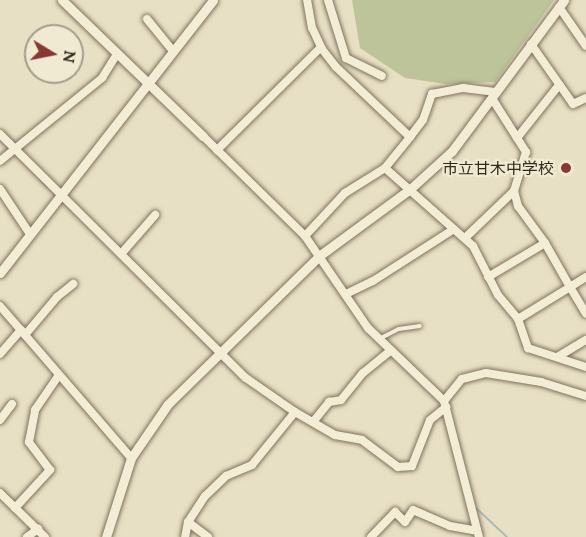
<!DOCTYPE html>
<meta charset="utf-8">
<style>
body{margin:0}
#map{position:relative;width:586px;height:537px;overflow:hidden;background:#e8e0c4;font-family:Lora,"Noto Sans JP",serif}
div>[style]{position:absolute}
.green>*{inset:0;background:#bdc499}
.stream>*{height:2px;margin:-1px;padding:0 1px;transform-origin:1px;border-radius:1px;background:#a5bcb6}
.roads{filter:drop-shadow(0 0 2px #80725d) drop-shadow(0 0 2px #80725d)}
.service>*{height:4px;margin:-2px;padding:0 2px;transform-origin:2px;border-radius:2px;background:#f4edd6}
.minor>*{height:8px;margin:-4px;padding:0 4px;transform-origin:4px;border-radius:4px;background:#f4edd6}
.tertiary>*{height:9px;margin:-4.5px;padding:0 4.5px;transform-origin:4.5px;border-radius:4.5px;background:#f4edd6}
.dots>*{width:16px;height:16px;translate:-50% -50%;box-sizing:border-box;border:3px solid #f0ead2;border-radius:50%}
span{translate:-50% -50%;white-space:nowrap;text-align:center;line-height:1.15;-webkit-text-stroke:4.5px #f0ead2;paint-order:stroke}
.poi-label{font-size:16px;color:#32291f}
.right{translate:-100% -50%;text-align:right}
.north{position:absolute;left:24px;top:24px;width:60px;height:60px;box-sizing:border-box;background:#f0ead2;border:2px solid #a49d8a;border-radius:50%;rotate:100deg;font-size:16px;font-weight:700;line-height:24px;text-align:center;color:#32291f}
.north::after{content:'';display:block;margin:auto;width:21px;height:27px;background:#883934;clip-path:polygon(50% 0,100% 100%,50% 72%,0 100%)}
</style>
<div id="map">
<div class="green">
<i style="clip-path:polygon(352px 0,554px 0,495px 82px,446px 84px,405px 78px,360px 48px)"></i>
</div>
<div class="stream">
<i style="left:39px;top:178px;width:12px;rotate:48deg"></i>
<i style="left:188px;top:325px;width:36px;rotate:46deg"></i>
<i style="left:476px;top:508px;width:42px;rotate:43.1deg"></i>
</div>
<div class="roads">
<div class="service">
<i style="left:379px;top:339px;width:22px;rotate:-27deg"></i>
<i style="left:399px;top:329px;width:21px;rotate:-8deg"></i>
</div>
<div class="minor">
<i style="left:328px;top:0;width:61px;rotate:72.8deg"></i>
<i style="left:346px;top:58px;width:40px;rotate:26.6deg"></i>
<i style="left:559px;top:7px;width:47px;rotate:55.3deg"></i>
<i style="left:147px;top:19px;width:41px;rotate:50.9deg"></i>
<i style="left:531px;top:44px;width:73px;rotate:55deg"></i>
<i style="left:573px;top:104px;width:14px;rotate:-25deg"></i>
<i style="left:493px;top:100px;width:62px;rotate:57.6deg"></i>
<i style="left:526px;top:152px;width:41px;rotate:107.1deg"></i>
<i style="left:514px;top:191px;width:16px;rotate:75deg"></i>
<i style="left:518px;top:206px;width:46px;rotate:53.9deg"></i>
<i style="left:545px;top:243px;width:51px;rotate:60.4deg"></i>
<i style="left:570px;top:287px;width:19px;rotate:-32deg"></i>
<i style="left:0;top:134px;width:346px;rotate:44.8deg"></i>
<i style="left:246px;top:378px;width:60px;rotate:34.8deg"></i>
<i style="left:295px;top:412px;width:68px;rotate:129.1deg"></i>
<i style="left:252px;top:465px;width:28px;rotate:157deg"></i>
<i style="left:226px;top:476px;width:29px;rotate:136deg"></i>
<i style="left:205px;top:496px;width:31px;rotate:123deg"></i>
<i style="left:188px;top:522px;width:15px;rotate:101deg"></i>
<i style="left:203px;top:136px;width:143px;rotate:44.4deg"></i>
<i style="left:305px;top:236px;width:112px;rotate:55.6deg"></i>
<i style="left:368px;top:328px;width:105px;rotate:43.8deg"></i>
<i style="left:444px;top:401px;width:140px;rotate:75.6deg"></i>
<i style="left:410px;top:137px;width:21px;rotate:-53deg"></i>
<i style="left:423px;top:120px;width:28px;rotate:-71deg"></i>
<i style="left:432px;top:94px;width:32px;rotate:-11deg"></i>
<i style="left:463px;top:88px;width:34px;rotate:7deg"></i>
<i style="left:517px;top:138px;width:68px;rotate:-51.6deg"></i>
<i style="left:217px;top:150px;width:146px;rotate:-44.7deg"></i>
<i style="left:0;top:161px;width:132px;rotate:-39.1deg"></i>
<i style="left:102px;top:78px;width:28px;rotate:-58deg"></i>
<i style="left:385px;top:168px;width:118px;rotate:41.6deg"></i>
<i style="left:473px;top:246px;width:55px;rotate:63deg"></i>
<i style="left:498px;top:295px;width:31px;rotate:50deg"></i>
<i style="left:518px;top:319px;width:31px;rotate:71deg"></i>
<i style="left:528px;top:348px;width:61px;rotate:18.1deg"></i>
<i style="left:0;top:189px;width:54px;rotate:56.3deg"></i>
<i style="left:305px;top:236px;width:59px;rotate:-47.1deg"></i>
<i style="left:345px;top:193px;width:47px;rotate:-32deg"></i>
<i style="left:385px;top:168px;width:40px;rotate:-51deg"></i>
<i style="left:410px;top:137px;width:102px;rotate:-136.6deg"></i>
<i style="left:336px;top:67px;width:23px;rotate:-128deg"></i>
<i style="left:322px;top:49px;width:23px;rotate:-115deg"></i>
<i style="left:312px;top:28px;width:28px;rotate:-100deg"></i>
<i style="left:465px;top:238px;width:68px;rotate:-43.8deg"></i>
<i style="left:121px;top:254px;width:52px;rotate:-48.9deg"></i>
<i style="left:488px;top:277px;width:66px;rotate:-30.8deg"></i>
<i style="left:346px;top:294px;width:30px;rotate:-26deg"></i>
<i style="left:373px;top:281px;width:96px;rotate:-32.7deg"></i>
<i style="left:0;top:306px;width:201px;rotate:49.2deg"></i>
<i style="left:518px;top:319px;width:61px;rotate:-31.6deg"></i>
<i style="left:570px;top:287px;width:31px;rotate:59deg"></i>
<i style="left:25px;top:335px;width:50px;rotate:-49.9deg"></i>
<i style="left:57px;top:297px;width:21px;rotate:-39deg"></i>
<i style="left:0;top:354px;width:32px;rotate:-49deg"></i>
<i style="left:559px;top:356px;width:31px;rotate:-31deg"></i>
<i style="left:444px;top:401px;width:28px;rotate:-51deg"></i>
<i style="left:462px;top:379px;width:25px;rotate:-14deg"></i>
<i style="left:486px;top:373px;width:56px;rotate:9.3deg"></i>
<i style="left:541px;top:382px;width:47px;rotate:17.3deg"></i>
<i style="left:295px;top:412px;width:46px;rotate:29.9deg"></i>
<i style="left:335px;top:435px;width:27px;rotate:10deg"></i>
<i style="left:362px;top:440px;width:45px;rotate:36.9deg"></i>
<i style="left:398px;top:467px;width:14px;rotate:-4deg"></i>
<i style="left:412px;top:466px;width:49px;rotate:-68.6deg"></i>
<i style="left:430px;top:420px;width:21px;rotate:-39deg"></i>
<i style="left:0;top:420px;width:20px;rotate:-53deg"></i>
<i style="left:313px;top:422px;width:26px;rotate:-51deg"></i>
<i style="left:329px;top:402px;width:12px;rotate:-9deg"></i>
<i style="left:341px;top:400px;width:35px;rotate:-51deg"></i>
<i style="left:363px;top:373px;width:35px;rotate:-39deg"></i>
<i style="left:0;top:493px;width:63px;rotate:44.4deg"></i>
<i style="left:15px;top:508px;width:52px;rotate:-47.4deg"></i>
<i style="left:50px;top:470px;width:35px;rotate:-127deg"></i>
<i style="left:29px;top:442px;width:33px;rotate:-79deg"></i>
<i style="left:35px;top:410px;width:42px;rotate:-55.6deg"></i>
<i style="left:188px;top:522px;width:25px;rotate:37deg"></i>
<i style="left:27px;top:537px;width:14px;rotate:-36deg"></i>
<i style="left:371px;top:537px;width:35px;rotate:-46deg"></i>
<i style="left:395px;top:512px;width:14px;rotate:45deg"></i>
<i style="left:405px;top:522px;width:14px;rotate:-56deg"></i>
<i style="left:413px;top:510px;width:40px;rotate:23.4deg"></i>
<i style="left:450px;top:526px;width:27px;rotate:10deg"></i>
</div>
<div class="tertiary">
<i style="left:62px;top:0;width:196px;rotate:44deg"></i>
<i style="left:0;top:273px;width:346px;rotate:-52deg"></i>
<i style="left:106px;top:537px;width:83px;rotate:-72.4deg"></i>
<i style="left:131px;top:458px;width:65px;rotate:-55.6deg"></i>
<i style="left:168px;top:404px;width:211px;rotate:-44.4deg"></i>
<i style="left:319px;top:256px;width:112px;rotate:-36.3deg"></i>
<i style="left:409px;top:190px;width:58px;rotate:-42.2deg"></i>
<i style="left:452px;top:151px;width:188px;rotate:-53.4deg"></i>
</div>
</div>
<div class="dots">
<i style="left:566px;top:168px;background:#883934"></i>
</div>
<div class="poi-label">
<span class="right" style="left:554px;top:168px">市立甘木中学校</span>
</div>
<div class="north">N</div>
</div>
